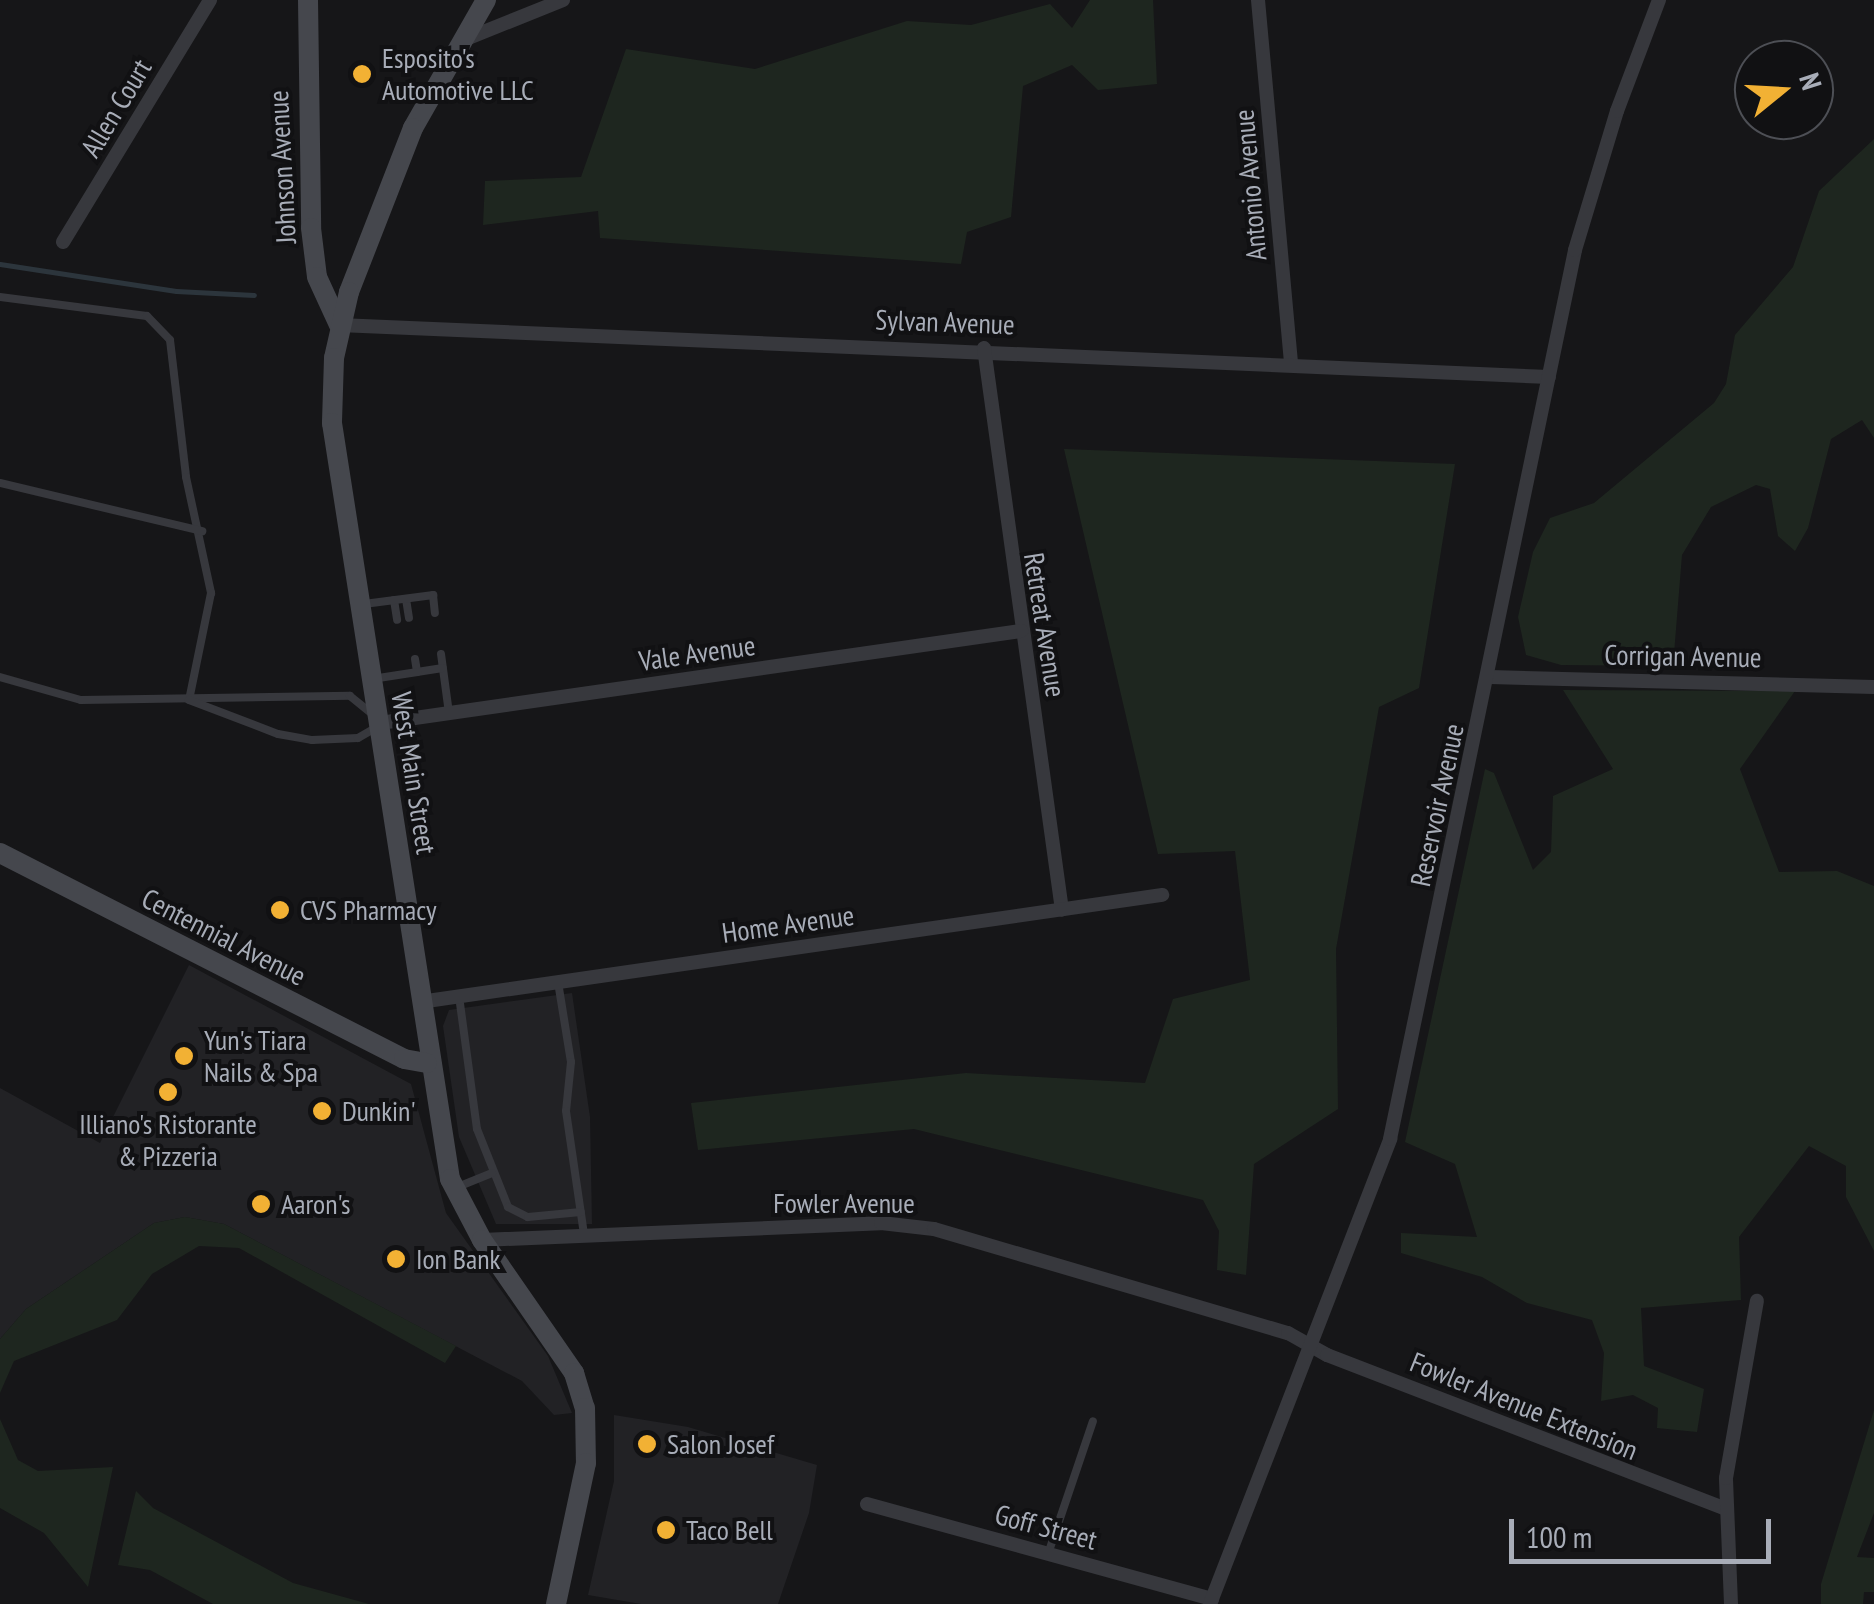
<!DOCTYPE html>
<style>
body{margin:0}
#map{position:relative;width:1874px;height:1604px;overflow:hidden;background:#161618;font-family:"PT Sans Narrow",sans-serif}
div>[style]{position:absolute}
.built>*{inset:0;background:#222225}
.green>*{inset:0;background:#1e261f}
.stream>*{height:5px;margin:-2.5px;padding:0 2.5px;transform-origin:2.5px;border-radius:2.5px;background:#2c353c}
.lane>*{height:8px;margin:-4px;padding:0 4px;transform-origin:4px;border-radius:4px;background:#37383d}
.street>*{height:14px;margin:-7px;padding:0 7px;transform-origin:7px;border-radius:7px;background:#37383d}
.secondary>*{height:20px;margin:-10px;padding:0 10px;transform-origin:10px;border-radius:10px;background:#45474d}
.dots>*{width:28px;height:28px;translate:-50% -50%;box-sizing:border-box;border:5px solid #111113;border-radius:50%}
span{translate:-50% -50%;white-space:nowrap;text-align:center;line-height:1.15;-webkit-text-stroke:8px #111113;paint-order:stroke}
.poi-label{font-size:28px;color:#a8adb8}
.left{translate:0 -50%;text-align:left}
.street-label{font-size:28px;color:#a8adb8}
.north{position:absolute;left:1734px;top:40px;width:100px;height:100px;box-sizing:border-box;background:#111113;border:2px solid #4d4f55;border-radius:50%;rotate:72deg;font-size:28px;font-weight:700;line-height:40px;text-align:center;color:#a8adb8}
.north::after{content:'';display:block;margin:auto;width:35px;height:45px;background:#f2b134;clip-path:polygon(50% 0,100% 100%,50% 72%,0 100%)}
.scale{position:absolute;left:1509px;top:1519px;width:262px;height:45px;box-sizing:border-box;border:5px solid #a8adb8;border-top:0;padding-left:12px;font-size:30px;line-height:35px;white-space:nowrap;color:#a8adb8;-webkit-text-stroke:8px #111113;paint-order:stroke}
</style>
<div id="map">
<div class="built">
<i style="clip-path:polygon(189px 965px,411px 1084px,446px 1213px,548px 1356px,572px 1413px,554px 1415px,522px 1381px,224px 1224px,185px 1217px,154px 1223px,26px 1309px,0 1339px,0 1088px,100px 1143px)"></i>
<i style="clip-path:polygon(572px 993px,590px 1117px,592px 1224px,496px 1224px,459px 1137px,443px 1026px,449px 1010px)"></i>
<i style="clip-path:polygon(614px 1415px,688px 1427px,817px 1465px,809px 1513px,778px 1604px,641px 1604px,588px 1595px,614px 1481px)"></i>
</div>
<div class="green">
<i style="clip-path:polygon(1090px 0,1153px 0,1157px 84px,1098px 90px,1072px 65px,1023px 86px,1011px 217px,967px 232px,961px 264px,600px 238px,598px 211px,483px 225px,485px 181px,581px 177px,626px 49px,755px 69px,907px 21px,971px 25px,1050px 4px,1072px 28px)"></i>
<i style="clip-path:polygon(1874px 139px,1874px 438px,1862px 420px,1831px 439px,1808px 528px,1795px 551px,1778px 536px,1770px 489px,1756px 485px,1711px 507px,1682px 555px,1673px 666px,1561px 665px,1526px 655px,1518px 617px,1533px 552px,1550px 518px,1594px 503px,1714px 403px,1726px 384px,1735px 335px,1793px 267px,1819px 191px)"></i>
<i style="clip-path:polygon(1064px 449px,1455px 464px,1419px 688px,1379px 707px,1336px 949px,1338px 1109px,1254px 1164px,1246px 1275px,1217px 1270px,1219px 1231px,1203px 1200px,914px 1129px,698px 1150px,691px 1103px,966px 1073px,1145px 1083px,1173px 999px,1250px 980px,1235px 851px,1158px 854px)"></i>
<i style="clip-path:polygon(1563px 690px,1795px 691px,1740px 769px,1779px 872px,1837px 871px,1874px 886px,1874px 1251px,1846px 1197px,1846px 1166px,1809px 1146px,1739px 1237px,1741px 1300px,1641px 1308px,1644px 1366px,1704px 1389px,1697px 1432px,1657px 1428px,1658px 1408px,1633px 1395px,1601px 1401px,1604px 1353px,1592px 1320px,1527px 1303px,1482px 1277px,1401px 1253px,1401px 1233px,1477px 1237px,1455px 1164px,1405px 1142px,1485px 769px,1494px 773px,1533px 870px,1551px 852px,1553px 796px,1613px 769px)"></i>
<i style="clip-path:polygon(185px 1217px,224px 1224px,456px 1346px,445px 1363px,239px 1248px,199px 1246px,152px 1274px,117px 1320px,14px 1361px,0 1393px,0 1339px,26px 1309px,154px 1223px)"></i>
<i style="clip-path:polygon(1874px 1410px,1874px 1513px,1857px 1557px,1874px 1558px,1874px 1592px,1864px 1592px,1863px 1604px,1821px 1604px,1821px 1584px)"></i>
<i style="clip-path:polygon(0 1419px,18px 1460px,38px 1471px,113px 1467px,88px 1587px,44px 1533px,0 1508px)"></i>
<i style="clip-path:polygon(136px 1491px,153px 1508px,293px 1583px,369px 1604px,213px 1604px,150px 1570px,118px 1565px)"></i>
</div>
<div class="stream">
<i style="left:0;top:264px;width:178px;rotate:8.7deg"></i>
<i style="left:176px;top:291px;width:78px;rotate:2.9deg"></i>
</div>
<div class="lane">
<i style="left:0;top:297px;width:148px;rotate:7.4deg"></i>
<i style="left:147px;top:316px;width:33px;rotate:46deg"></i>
<i style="left:170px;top:340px;width:138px;rotate:83.3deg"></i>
<i style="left:186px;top:477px;width:119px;rotate:77.8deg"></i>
<i style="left:211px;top:593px;width:109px;rotate:101.6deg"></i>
<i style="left:0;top:483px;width:208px;rotate:13.4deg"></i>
<i style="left:406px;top:599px;width:19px;rotate:81deg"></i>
<i style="left:394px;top:600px;width:20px;rotate:81deg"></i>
<i style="left:364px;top:604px;width:70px;rotate:-7.4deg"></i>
<i style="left:433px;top:595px;width:18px;rotate:84deg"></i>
<i style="left:441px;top:654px;width:60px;rotate:82.3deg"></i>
<i style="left:415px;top:659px;width:13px;rotate:81deg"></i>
<i style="left:417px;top:672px;width:26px;rotate:-9deg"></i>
<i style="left:0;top:677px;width:84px;rotate:15.9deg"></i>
<i style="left:81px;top:700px;width:269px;rotate:-0.9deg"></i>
<i style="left:350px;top:696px;width:28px;rotate:39deg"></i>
<i style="left:372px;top:679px;width:46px;rotate:-8.8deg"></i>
<i style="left:189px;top:700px;width:95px;rotate:20.9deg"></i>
<i style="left:278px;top:734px;width:35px;rotate:10deg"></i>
<i style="left:312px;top:740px;width:46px;rotate:-2.5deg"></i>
<i style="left:358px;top:738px;width:20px;rotate:-30deg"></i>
<i style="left:558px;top:982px;width:81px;rotate:80.8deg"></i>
<i style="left:571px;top:1062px;width:49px;rotate:95.8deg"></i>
<i style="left:566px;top:1111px;width:124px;rotate:81.7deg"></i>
<i style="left:459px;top:996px;width:134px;rotate:82.3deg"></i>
<i style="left:477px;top:1129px;width:84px;rotate:68.3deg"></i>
<i style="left:508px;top:1207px;width:22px;rotate:27deg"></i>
<i style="left:528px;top:1217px;width:53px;rotate:-5.4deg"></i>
<i style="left:455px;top:1188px;width:40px;rotate:-22deg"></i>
<i style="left:1048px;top:1554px;width:140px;rotate:-71.3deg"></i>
</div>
<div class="street">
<i style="left:1258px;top:0;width:366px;rotate:84.8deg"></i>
<i style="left:461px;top:41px;width:110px;rotate:-21.9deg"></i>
<i style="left:63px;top:242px;width:283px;rotate:-58.7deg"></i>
<i style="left:339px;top:325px;width:1211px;rotate:2.46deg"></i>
<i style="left:984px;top:348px;width:567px;rotate:82.1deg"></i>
<i style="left:1490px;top:677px;width:384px;rotate:1.5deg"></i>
<i style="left:380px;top:723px;width:648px;rotate:-8.17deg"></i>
<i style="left:420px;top:1002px;width:750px;rotate:-8.21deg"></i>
<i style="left:482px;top:1240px;width:399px;rotate:-2.4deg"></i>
<i style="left:881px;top:1223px;width:53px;rotate:6.5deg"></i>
<i style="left:934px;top:1229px;width:369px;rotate:16.4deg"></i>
<i style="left:1288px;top:1333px;width:45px;rotate:29.4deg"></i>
<i style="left:1327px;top:1355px;width:425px;rotate:21.1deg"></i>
<i style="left:867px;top:1504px;width:358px;rotate:15.4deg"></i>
<i style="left:1210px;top:1604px;width:499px;rotate:-68.8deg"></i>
<i style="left:1390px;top:1139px;width:908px;rotate:-78.24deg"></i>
<i style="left:1575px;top:250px;width:145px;rotate:-73.2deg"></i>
<i style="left:1617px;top:111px;width:119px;rotate:-69.3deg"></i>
<i style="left:1731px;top:1604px;width:126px;rotate:-92.3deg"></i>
<i style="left:1726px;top:1478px;width:180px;rotate:-80.1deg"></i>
</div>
<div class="secondary">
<i style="left:308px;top:0;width:228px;rotate:89.2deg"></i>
<i style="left:311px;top:228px;width:49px;rotate:83deg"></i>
<i style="left:317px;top:277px;width:53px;rotate:65.4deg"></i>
<i style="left:486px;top:0;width:147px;rotate:119.7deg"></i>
<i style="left:413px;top:128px;width:176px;rotate:111.3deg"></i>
<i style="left:349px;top:292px;width:68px;rotate:102.8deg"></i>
<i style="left:334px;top:358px;width:65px;rotate:91.8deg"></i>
<i style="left:332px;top:423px;width:765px;rotate:81.13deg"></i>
<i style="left:450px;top:1179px;width:69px;rotate:62.3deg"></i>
<i style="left:482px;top:1240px;width:162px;rotate:55.3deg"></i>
<i style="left:574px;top:1373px;width:37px;rotate:73deg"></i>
<i style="left:585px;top:1408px;width:55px;rotate:89deg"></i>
<i style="left:586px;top:1463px;width:144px;rotate:102deg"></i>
<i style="left:0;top:853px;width:453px;rotate:27deg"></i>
<i style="left:404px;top:1059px;width:23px;rotate:10deg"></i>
</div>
<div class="dots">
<i style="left:362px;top:74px;background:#f2b134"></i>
<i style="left:280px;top:910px;background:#f2b134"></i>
<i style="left:184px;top:1056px;background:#f2b134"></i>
<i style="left:168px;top:1092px;background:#f2b134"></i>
<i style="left:322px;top:1111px;background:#f2b134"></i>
<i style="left:261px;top:1204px;background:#f2b134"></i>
<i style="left:396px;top:1259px;background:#f2b134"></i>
<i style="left:647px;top:1444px;background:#f2b134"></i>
<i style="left:666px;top:1530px;background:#f2b134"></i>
</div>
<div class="poi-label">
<span class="left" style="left:382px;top:74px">Esposito's<br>Automotive LLC</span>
<span class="left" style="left:300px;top:910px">CVS Pharmacy</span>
<span class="left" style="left:204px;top:1056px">Yun's Tiara<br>Nails &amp; Spa</span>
<span class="left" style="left:342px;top:1111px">Dunkin'</span>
<span style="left:168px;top:1140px">Illiano's Ristorante<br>&amp; Pizzeria</span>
<span class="left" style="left:281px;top:1204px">Aaron's</span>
<span class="left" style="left:416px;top:1259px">Ion Bank</span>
<span class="left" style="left:667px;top:1444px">Salon Josef</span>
<span class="left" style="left:686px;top:1530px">Taco Bell</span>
</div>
<div class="street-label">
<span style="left:116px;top:108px;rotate:-59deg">Allen Court</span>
<span style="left:282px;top:167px;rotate:-93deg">Johnson Avenue</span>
<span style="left:1250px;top:185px;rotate:-95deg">Antonio Avenue</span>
<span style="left:945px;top:322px;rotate:2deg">Sylvan Avenue</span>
<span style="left:1045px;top:625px;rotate:81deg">Retreat Avenue</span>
<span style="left:697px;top:653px;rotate:-8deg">Vale Avenue</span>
<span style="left:1683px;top:656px;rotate:1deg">Corrigan Avenue</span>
<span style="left:414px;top:773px;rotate:81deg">West Main Street</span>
<span style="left:1437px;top:805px;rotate:-78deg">Reservoir Avenue</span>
<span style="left:788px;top:924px;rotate:-8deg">Home Avenue</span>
<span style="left:224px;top:937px;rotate:27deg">Centennial Avenue</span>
<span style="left:844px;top:1203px">Fowler Avenue</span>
<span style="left:1524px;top:1406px;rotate:22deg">Fowler Avenue Extension</span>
<span style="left:1046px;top:1527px;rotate:15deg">Goff Street</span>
</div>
<div class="north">N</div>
<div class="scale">100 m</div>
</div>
